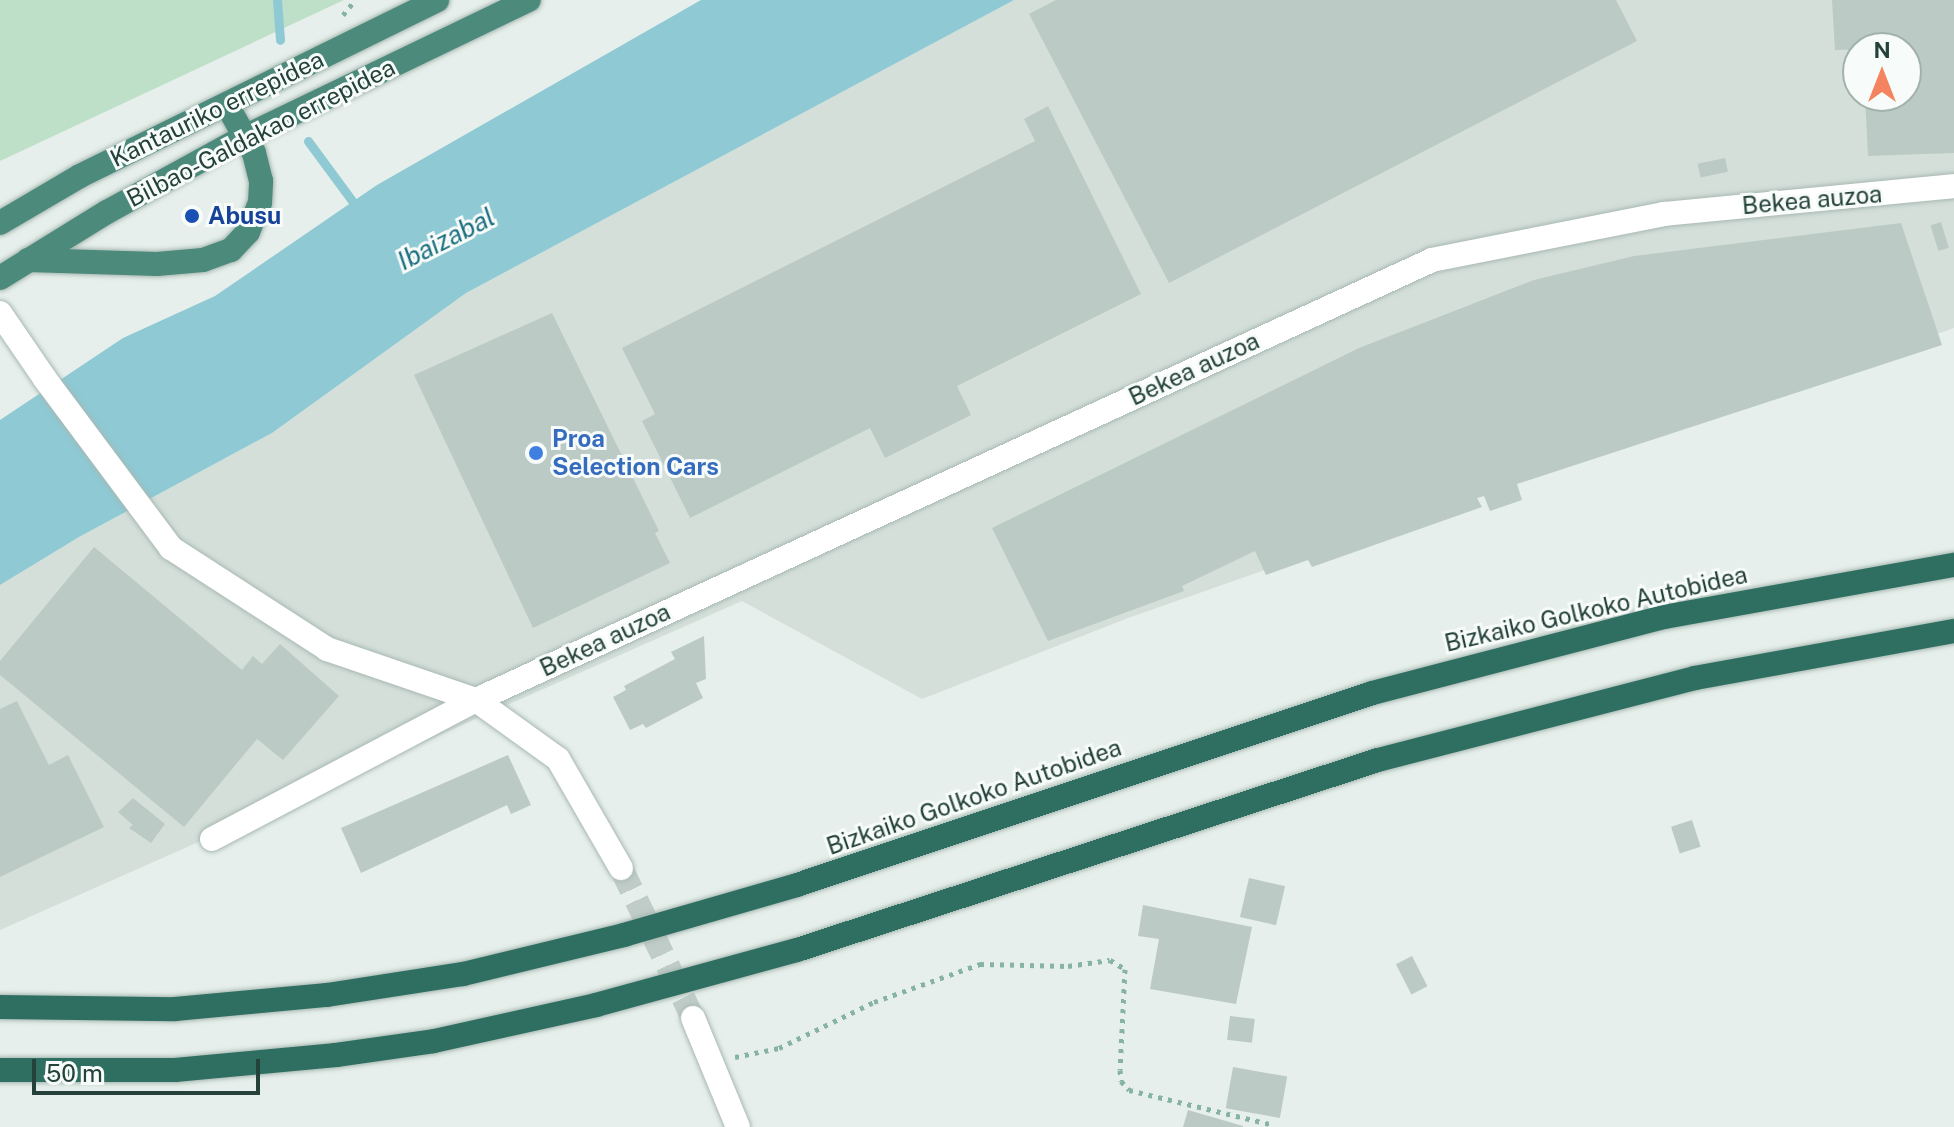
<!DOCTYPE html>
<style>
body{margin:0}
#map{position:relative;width:1954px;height:1127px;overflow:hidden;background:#e6efeb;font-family:"Public Sans",sans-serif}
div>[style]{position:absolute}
.built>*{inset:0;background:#d4dfda}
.green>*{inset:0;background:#bfe0c8}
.water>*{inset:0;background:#8ec9d4}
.stream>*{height:9px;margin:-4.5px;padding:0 4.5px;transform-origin:4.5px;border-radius:4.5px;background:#8ec9d4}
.building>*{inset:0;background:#bbcac4;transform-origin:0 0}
.minor-tunnel>*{height:24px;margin-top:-12px;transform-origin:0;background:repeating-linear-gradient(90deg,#bfccc8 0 24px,transparent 0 36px)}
.path>*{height:5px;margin-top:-2.5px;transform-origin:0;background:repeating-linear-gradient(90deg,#86b3a5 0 4px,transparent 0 10px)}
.roads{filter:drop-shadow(0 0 2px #a8b8b2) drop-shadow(0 0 2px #a8b8b2)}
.minor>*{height:24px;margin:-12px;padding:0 12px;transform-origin:12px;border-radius:12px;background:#fff}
.trunk>*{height:24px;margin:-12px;padding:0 12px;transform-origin:12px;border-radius:12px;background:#4c8a7c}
.motorway>*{height:24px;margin:-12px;padding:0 12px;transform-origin:12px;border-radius:12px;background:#2f6f62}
.dots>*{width:22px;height:22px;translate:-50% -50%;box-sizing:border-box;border:4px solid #f7fbf9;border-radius:50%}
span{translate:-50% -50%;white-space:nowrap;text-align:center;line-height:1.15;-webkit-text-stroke:6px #f7fbf9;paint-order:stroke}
.street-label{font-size:24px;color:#24423a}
.transit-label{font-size:24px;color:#164399;font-weight:700}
.left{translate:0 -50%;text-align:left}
.shop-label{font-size:24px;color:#366cbe;font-weight:700}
.water-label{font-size:26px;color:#1c6f80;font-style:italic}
.north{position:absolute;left:1842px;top:32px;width:80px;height:80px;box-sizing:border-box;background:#f7fbf9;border:2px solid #a3b1ad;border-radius:50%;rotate:0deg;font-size:22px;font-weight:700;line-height:32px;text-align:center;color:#24423a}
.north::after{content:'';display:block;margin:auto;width:28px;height:36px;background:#f4845f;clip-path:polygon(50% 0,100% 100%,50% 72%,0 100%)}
.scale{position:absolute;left:32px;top:1059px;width:228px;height:36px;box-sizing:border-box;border:4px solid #24423a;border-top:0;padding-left:10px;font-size:24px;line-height:28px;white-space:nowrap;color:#24423a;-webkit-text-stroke:6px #f7fbf9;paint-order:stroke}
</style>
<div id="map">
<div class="built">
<i style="clip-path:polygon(evenodd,1014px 0,1954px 0,1954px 328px,1128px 618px,922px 699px,742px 601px,0 930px,0 585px,79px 537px,272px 433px,466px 293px,1014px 0,1858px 48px,1906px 48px,1906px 96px,1858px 96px,1858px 48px)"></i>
</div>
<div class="green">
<i style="clip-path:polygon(0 0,344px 0,0 161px)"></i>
</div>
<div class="water">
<i style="clip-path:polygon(701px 0,1014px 0,466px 293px,272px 433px,79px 537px,0 585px,0 420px,123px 338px,215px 296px,377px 185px)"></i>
</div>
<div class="stream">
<i style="left:277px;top:0;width:40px;rotate:85.7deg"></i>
<i style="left:308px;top:141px;width:89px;rotate:53.6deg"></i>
</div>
<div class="building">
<i style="clip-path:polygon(1056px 0,1616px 0,1637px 41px,1169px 283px,1029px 14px)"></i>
<i style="clip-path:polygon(1832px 0,1954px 0,1954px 153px,1868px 156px,1865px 96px,1906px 96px,1906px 48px,1835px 50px)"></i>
<i style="clip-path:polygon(1048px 106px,1141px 294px,957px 386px,971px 415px,885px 458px,870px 428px,690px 518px,642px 421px,655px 414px,622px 348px,1035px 141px,1024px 119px)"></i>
<i style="left:1725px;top:158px;width:14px;height:28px;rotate:78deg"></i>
<i style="left:1941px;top:222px;width:27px;height:11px;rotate:73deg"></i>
<i style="clip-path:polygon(1901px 223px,1942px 345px,1517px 484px,1522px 500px,1490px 511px,1484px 496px,1477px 498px,1482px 507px,1312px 567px,1308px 560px,1266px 575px,1255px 551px,1182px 586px,1184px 591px,1048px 641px,992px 528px,1359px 348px,1534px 280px,1634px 256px)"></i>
<i style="clip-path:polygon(552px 313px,659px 531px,655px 533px,670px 563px,533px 628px,414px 375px)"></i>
<i style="clip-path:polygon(94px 547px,242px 670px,253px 656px,262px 664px,280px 644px,339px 696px,283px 760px,257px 739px,184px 827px,0 675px,0 661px)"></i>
<i style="clip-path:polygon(704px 636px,706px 679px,696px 683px,703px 698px,646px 728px,643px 724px,630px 730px,613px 697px,626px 690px,624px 686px,675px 659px,671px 652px)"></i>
<i style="clip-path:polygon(17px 701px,49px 765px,68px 755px,104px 827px,0 877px,0 709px)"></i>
<i style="clip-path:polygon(508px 755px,531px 805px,511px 814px,507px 805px,361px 873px,341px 828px)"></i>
<i style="clip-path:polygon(133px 798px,165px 824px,151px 843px,129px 828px,133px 825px,118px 812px)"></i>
<i style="left:1692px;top:820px;width:28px;height:22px;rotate:72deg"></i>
<i style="left:1249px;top:878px;width:37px;height:40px;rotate:13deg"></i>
<i style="clip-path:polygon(1143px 905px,1252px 927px,1236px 1004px,1150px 989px,1159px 939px,1138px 936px)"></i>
<i style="left:1412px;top:956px;width:34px;height:18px;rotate:63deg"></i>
<i style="left:1230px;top:1016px;width:25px;height:24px;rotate:7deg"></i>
<i style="left:1233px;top:1067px;width:55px;height:42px;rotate:10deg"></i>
<i style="clip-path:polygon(1188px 1110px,1243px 1126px,1243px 1127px,1183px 1127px)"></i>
</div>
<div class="minor-tunnel">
<i style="left:621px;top:868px;width:166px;rotate:64.4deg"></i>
</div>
<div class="path">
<i style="left:343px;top:15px;width:19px;rotate:-51deg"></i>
<i style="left:735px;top:1057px;width:45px;rotate:-11.6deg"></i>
<i style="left:779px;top:1048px;width:106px;rotate:-25.8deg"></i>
<i style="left:874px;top:1002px;width:113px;rotate:-19.7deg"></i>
<i style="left:980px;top:964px;width:88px;rotate:1.3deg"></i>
<i style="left:1068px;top:966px;width:42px;rotate:-8.1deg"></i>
<i style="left:1110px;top:960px;width:17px;rotate:31deg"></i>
<i style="left:1125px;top:969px;width:101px;rotate:92.8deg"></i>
<i style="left:1120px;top:1070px;width:11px;rotate:85deg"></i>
<i style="left:1121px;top:1081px;width:12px;rotate:48deg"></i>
<i style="left:1129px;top:1090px;width:149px;rotate:13.6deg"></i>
</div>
<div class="roads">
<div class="minor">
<i style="left:0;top:313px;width:80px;rotate:55.7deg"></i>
<i style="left:45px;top:379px;width:211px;rotate:53.3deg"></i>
<i style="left:171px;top:548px;width:186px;rotate:32.9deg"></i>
<i style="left:327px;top:649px;width:157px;rotate:18.9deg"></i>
<i style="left:476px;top:700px;width:101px;rotate:35.7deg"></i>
<i style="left:558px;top:759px;width:126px;rotate:60deg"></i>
<i style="left:212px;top:839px;width:298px;rotate:-27.8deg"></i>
<i style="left:476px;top:700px;width:1052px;rotate:-24.71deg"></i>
<i style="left:1432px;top:260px;width:237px;rotate:-11.2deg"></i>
<i style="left:1664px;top:214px;width:291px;rotate:-5.5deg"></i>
<i style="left:693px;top:1018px;width:118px;rotate:67.6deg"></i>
</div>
<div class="trunk">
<i style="left:0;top:223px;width:93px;rotate:-30.4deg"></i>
<i style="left:80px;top:176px;width:398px;rotate:-26.2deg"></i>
<i style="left:28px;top:260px;width:129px;rotate:1.8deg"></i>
<i style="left:157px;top:264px;width:46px;rotate:-5deg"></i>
<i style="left:203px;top:260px;width:30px;rotate:-20deg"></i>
<i style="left:231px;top:250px;width:25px;rotate:-47deg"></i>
<i style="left:248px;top:232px;width:31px;rotate:-68deg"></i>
<i style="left:260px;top:203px;width:22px;rotate:-87deg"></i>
<i style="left:261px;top:181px;width:29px;rotate:-104deg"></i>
<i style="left:254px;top:153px;width:55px;rotate:-119.4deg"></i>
<i style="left:0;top:278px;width:126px;rotate:-31.7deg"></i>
<i style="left:107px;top:212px;width:156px;rotate:-28.7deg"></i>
<i style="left:244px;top:137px;width:316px;rotate:-25.7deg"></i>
</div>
<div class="motorway">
<i style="left:0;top:1007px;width:175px;rotate:0.7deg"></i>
<i style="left:175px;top:1009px;width:153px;rotate:-5.3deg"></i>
<i style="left:327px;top:995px;width:138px;rotate:-8.8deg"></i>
<i style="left:463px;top:974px;width:166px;rotate:-13.6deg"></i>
<i style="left:624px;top:935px;width:180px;rotate:-16.1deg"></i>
<i style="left:797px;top:885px;width:606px;rotate:-18.46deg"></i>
<i style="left:1372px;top:693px;width:302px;rotate:-14.6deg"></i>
<i style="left:1664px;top:617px;width:295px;rotate:-10.2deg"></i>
<i style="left:0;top:1070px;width:175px"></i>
<i style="left:175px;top:1070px;width:162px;rotate:-5.3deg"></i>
<i style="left:336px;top:1055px;width:99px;rotate:-8.1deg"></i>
<i style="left:434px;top:1041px;width:166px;rotate:-12.5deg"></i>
<i style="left:596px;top:1005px;width:208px;rotate:-15.3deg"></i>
<i style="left:797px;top:950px;width:611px;rotate:-18.11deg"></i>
<i style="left:1378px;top:760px;width:327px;rotate:-14.5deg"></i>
<i style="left:1695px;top:678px;width:263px;rotate:-10.3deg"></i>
</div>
</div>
<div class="dots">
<i style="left:192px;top:216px;background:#1a4fb4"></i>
<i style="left:536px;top:453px;background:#3f7fe0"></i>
</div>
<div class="street-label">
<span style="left:217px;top:109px;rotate:-26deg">Kantauriko errepidea</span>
<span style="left:261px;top:133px;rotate:-27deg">Bilbao-Galdakao errepidea</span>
<span style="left:1812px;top:200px;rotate:-5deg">Bekea auzoa</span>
<span style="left:1194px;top:369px;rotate:-25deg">Bekea auzoa</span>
<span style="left:1596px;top:609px;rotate:-13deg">Bizkaiko Golkoko Autobidea</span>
<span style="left:605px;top:640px;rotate:-25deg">Bekea auzoa</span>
<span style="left:974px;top:797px;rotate:-19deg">Bizkaiko Golkoko Autobidea</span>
</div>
<div class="transit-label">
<span class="left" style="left:208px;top:216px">Abusu</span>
</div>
<div class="shop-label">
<span class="left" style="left:552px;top:453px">Proa<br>Selection Cars</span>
</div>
<div class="water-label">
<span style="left:446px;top:239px;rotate:-27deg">Ibaizabal</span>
</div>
<div class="north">N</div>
<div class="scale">50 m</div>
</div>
